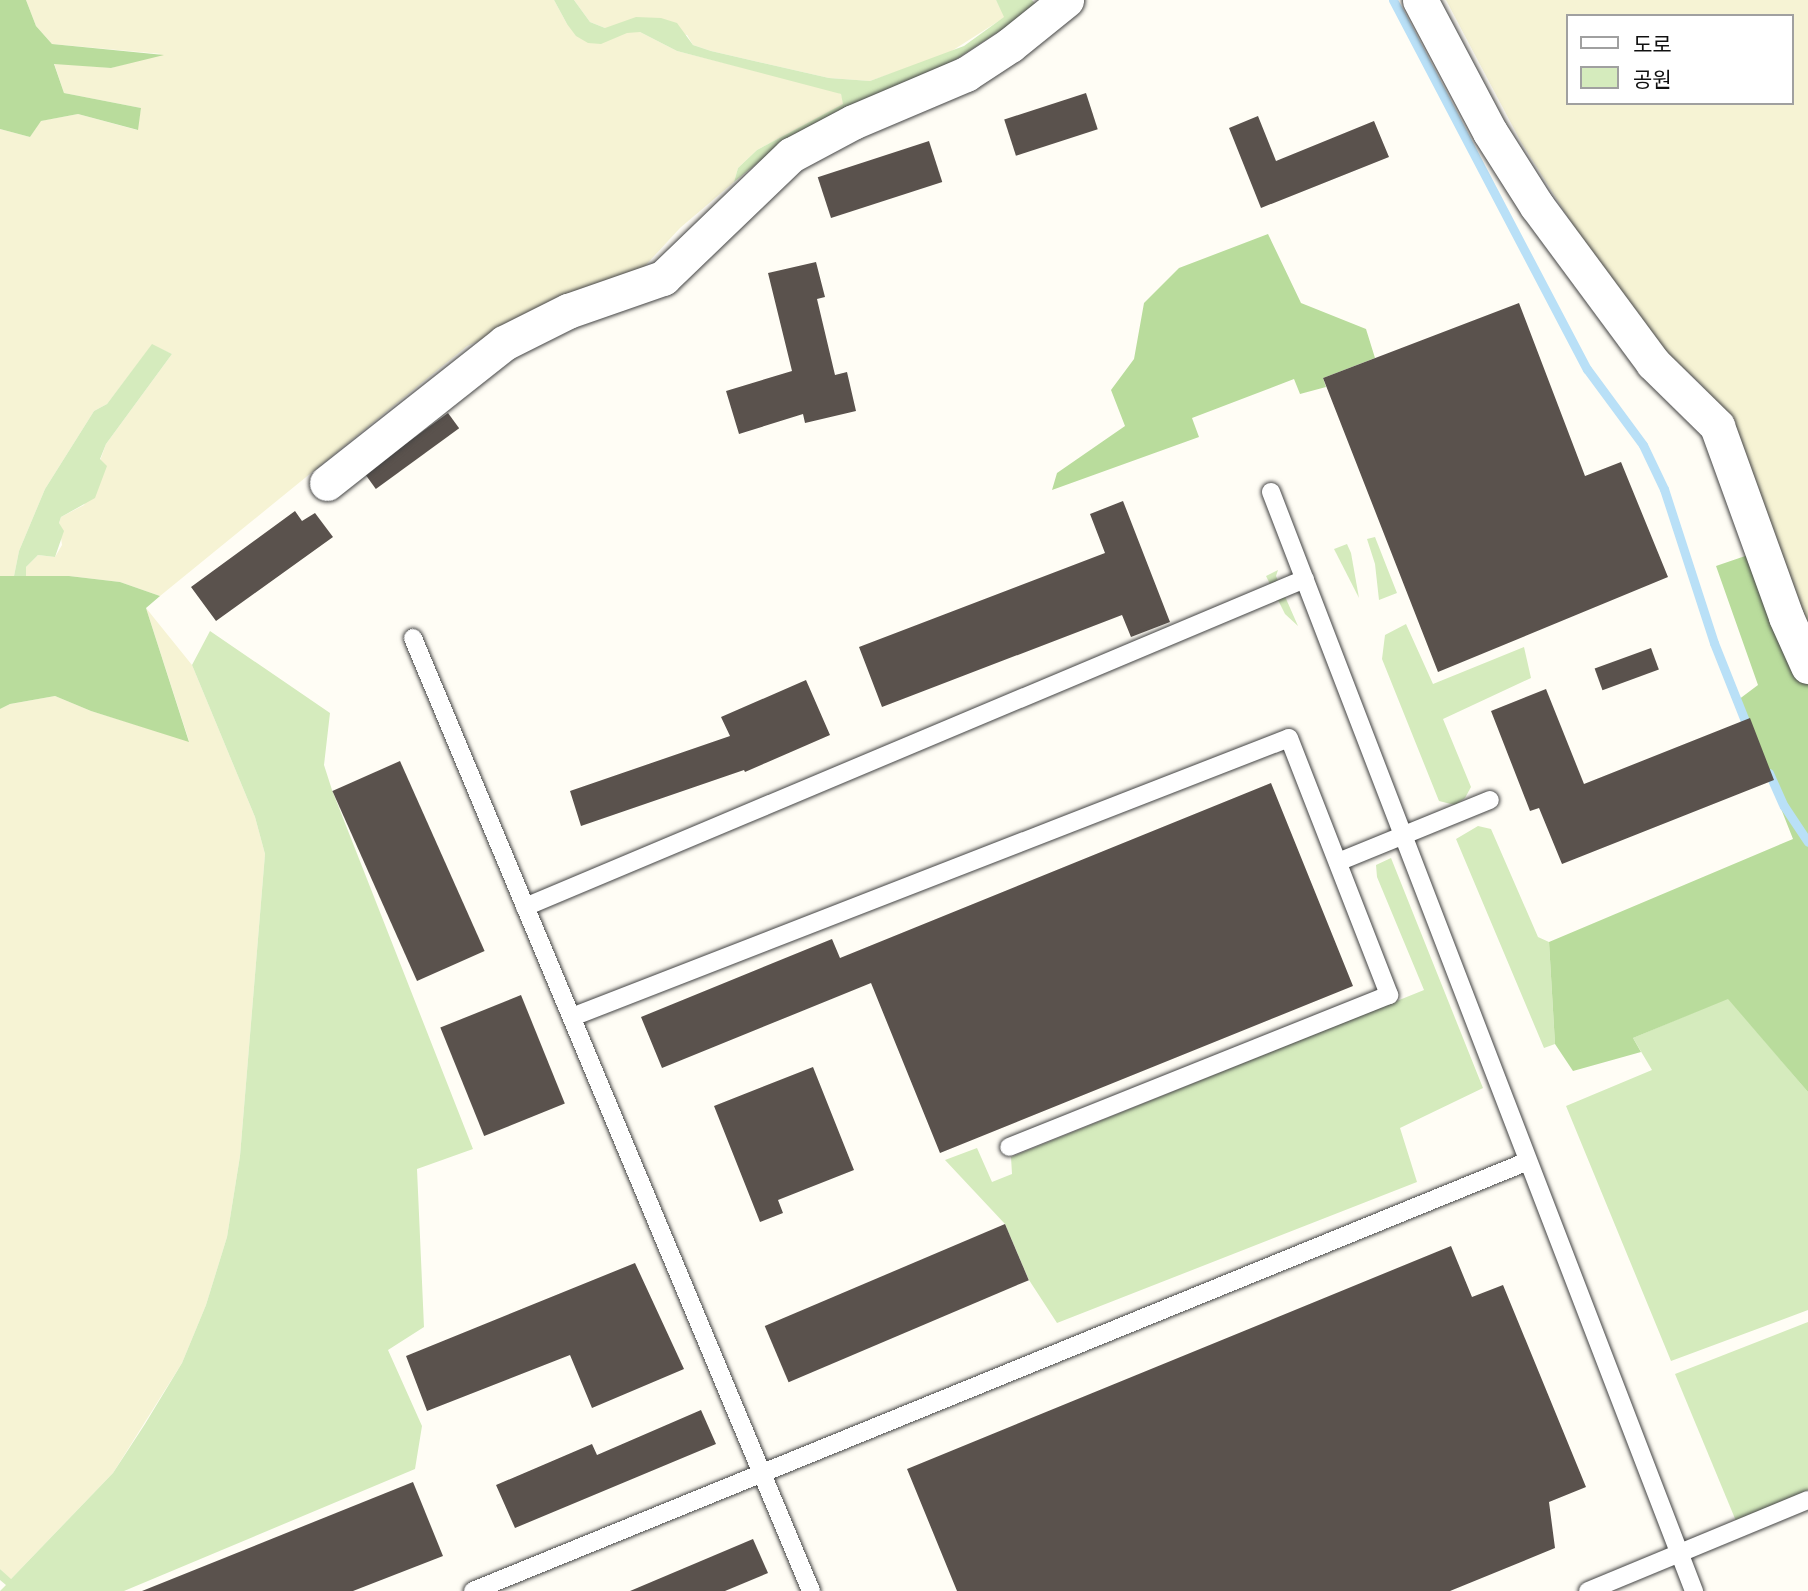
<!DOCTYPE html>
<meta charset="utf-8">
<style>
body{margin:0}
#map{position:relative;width:1808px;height:1591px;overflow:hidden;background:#fffdf5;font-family:"Noto Serif","Noto Sans KR",serif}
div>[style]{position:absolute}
.farmland>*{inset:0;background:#f6f3d4}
.green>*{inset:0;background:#d5ebbd}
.forest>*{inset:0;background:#b9dc9c}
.stream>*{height:9px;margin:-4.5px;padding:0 4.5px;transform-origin:4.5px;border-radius:4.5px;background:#b9e0f7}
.building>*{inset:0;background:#5a524d;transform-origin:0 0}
.roads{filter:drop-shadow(0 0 2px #444) drop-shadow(0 0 2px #444)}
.lane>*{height:18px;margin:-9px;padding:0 9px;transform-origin:9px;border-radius:9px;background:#fff}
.street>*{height:35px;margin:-17.5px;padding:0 17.5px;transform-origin:17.5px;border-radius:17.5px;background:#fff}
span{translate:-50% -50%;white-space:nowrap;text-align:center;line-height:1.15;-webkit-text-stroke:7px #fff;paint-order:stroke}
.legend{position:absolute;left:1566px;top:14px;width:228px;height:91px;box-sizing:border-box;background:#fff;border:2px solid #a0a0a0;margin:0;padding:9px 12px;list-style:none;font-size:21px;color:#111}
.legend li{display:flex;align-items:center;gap:14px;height:35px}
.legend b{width:35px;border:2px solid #a0a0a0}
</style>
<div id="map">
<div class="farmland">
<i style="clip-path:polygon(26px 0,554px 0,567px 24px,640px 32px,677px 51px,832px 90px,841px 94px,844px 104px,757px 150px,738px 168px,734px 182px,680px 228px,643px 268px,467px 346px,160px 596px,120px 582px,69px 576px,26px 576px,26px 567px,38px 555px,55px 557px,62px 545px,59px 523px,61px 517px,84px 505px,106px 444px,172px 354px,152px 345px,107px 404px,94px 411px,45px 489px,19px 551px,14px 576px,0 576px,0 129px,30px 137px,40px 121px,78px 114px,137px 130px,141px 108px,64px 93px,54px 63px,111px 68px,161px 54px,52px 44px,36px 26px)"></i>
<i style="clip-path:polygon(574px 0,996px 0,1005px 17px,947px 54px,870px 81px,829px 78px,711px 51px,693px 45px,687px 35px,605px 28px,590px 22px)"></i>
<i style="clip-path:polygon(evenodd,1446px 0,1808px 0,1808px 630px,1732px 425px,1702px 385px,1653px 340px,1620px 300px,1521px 142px,1446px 0,1568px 16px,1792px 16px,1792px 103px,1568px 103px,1568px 16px)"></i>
<i style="clip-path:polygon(146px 608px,192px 665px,255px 817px,265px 854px,240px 1156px,227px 1237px,206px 1305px,182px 1363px,113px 1473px,10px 1580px,0 1569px,0 709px,10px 704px,55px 696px,91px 711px,189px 741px)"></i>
</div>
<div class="green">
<i style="clip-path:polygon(554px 0,574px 0,590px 22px,605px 28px,636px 17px,661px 18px,677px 23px,693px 45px,711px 51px,829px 78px,870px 81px,964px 46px,1004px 17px,996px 0,1032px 0,1038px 6px,932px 75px,781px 144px,734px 182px,738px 168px,757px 150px,843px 104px,841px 94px,677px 51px,640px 32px,627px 33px,601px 44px,588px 43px,576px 36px,567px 24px)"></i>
<i style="clip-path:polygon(152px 344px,172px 354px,106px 444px,100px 459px,107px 466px,95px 498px,61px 517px,59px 523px,64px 531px,55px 557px,38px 555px,26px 567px,26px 576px,14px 576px,19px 551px,45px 489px,94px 411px,107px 404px)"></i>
<i style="clip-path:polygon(1375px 537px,1397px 593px,1379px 600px,1375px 564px,1367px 539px)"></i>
<i style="clip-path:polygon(1347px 544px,1351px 553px,1359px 598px,1334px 549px)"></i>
<i style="clip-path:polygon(1278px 570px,1276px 576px,1298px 626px,1285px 614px,1266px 576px)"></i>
<i style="clip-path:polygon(1406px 624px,1433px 684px,1524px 647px,1531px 678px,1443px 719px,1471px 787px,1465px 798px,1455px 805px,1439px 801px,1382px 659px,1385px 635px)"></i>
<i style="clip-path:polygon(210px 631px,330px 713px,324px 765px,332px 790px,473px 1149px,417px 1169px,424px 1327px,388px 1350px,422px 1426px,415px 1469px,124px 1591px,0 1591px,6px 1585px,0 1580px,0 1569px,11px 1579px,113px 1473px,145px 1424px,182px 1363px,206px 1305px,227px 1237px,240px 1156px,265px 854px,255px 817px,192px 665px)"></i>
<i style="clip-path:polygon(1478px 826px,1491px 829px,1538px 937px,1549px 942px,1555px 1044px,1544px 1048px,1456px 839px)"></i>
<i style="clip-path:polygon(1391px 858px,1483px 1088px,1400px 1128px,1417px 1182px,1057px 1323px,1029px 1280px,1005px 1224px,945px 1160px,977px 1148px,992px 1182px,1012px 1174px,1011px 1157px,1424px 990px,1377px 877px,1376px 865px)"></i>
<i style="clip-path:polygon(1728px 998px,1808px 1092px,1808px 1310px,1671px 1361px,1566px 1106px,1652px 1070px,1633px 1038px)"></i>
<i style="clip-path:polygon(1808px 1322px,1808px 1490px,1736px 1521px,1675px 1374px)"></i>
</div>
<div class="forest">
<i style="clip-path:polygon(0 0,26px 0,36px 26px,52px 44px,164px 55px,111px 68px,54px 64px,64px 93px,141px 108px,138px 130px,78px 114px,41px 121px,30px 137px,0 129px)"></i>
<i style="clip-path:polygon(1268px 234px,1301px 303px,1366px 329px,1375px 358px,1323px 378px,1326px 387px,1300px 394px,1294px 379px,1192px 418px,1199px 437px,1052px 490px,1057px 473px,1125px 426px,1111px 390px,1134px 359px,1144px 303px,1179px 268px)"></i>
<i style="clip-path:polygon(1754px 553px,1808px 656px,1808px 1092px,1728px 999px,1633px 1038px,1641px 1052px,1573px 1071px,1555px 1044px,1549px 942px,1793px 839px,1738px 700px,1758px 685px,1716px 566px)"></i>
<i style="clip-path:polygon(0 576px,69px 576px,120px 582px,160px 596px,146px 608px,189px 742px,91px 711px,55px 696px,10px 704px,0 709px)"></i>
</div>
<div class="stream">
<i style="left:1393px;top:0;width:417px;rotate:62.3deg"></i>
<i style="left:1587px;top:369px;width:94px;rotate:53.6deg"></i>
<i style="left:1643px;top:445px;width:49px;rotate:64.5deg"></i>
<i style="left:1664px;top:489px;width:162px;rotate:72deg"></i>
<i style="left:1714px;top:643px;width:95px;rotate:68.3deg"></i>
<i style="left:1769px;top:773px;width:36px;rotate:66deg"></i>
<i style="left:1784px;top:806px;width:43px;rotate:56.3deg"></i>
</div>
<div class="building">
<i style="left:1086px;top:93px;width:38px;height:86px;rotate:72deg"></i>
<i style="clip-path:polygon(1258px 116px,1276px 161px,1374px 121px,1389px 157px,1261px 208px,1229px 128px)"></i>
<i style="left:929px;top:141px;width:43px;height:117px;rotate:72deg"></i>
<i style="clip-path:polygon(816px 262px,825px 297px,817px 299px,835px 375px,847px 372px,856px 411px,805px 423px,803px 414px,739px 434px,726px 391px,792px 371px,768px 273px)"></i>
<i style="clip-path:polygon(1519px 303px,1585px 476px,1621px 462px,1668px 577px,1438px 672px,1323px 378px)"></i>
<i style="left:448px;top:413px;width:19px;height:103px;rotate:54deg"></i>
<i style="clip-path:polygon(1123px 501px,1170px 622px,1131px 637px,1122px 615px,882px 707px,859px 647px,1105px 553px,1090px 514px)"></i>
<i style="clip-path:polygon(295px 511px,302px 521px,315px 513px,333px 537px,216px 621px,191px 587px)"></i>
<i style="left:1651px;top:648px;width:23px;height:60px;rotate:70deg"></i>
<i style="clip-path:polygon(806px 680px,830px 735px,745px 772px,744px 770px,581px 826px,570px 791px,730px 736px,721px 717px)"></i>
<i style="clip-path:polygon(1546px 689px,1584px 784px,1750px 718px,1774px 780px,1562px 864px,1539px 808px,1530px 811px,1491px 711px)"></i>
<i style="left:400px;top:761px;width:208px;height:74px;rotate:66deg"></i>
<i style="clip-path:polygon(1271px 783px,1353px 986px,940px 1153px,871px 983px,662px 1068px,641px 1017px,832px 939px,840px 958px)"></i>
<i style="left:521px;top:995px;width:117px;height:87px;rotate:68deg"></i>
<i style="clip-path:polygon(813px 1067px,854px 1170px,778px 1200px,783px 1213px,760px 1222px,714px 1106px)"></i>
<i style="left:1005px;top:1224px;width:61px;height:261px;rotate:67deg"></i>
<i style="clip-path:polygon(1451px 1246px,1472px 1297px,1503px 1285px,1586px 1487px,1549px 1502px,1555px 1548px,1450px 1591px,957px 1591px,907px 1469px)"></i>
<i style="clip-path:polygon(635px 1263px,684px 1369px,592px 1408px,570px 1355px,427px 1411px,406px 1356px)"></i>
<i style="clip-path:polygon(701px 1410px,716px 1444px,515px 1528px,496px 1485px,592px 1444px,597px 1455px)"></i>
<i style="clip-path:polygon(413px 1482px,443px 1556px,353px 1591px,142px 1591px)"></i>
<i style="clip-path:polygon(753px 1539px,768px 1573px,725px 1591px,630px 1591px)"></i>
</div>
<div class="roads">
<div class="lane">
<i style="left:1271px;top:492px;width:1178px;rotate:68.95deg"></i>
<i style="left:413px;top:638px;width:1033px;rotate:67.33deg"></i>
<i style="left:1338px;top:862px;width:164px;rotate:-22.2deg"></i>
<i style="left:525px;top:907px;width:846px;rotate:-22.81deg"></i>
<i style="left:572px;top:1017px;width:769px;rotate:-21.26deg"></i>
<i style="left:1289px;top:738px;width:276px;rotate:68.7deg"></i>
<i style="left:1389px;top:995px;width:409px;rotate:158.2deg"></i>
<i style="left:473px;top:1591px;width:1139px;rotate:-22.17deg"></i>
<i style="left:1588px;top:1591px;width:238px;rotate:-22.5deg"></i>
</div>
<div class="street">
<i style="left:1420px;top:0;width:149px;rotate:62.1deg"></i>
<i style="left:1490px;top:132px;width:88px;rotate:57.6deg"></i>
<i style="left:1537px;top:206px;width:195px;rotate:53.5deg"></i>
<i style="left:1653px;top:363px;width:90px;rotate:44.5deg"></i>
<i style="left:1717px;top:426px;width:203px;rotate:70.1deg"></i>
<i style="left:1786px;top:617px;width:54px;rotate:65.8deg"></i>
<i style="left:327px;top:483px;width:226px;rotate:-38.3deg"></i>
<i style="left:504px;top:343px;width:72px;rotate:-26.6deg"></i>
<i style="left:568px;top:311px;width:101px;rotate:-19.2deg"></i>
<i style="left:663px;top:278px;width:178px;rotate:-43.9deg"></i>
<i style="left:791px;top:155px;width:70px;rotate:-28deg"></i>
<i style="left:853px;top:122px;width:123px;rotate:-23deg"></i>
<i style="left:966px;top:74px;width:53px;rotate:-33.4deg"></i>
<i style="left:1010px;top:45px;width:72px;rotate:-38.8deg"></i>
</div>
</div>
<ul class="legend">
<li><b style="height:9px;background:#fff"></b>도로</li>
<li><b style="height:19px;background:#d5ebbd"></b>공원</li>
</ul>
</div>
